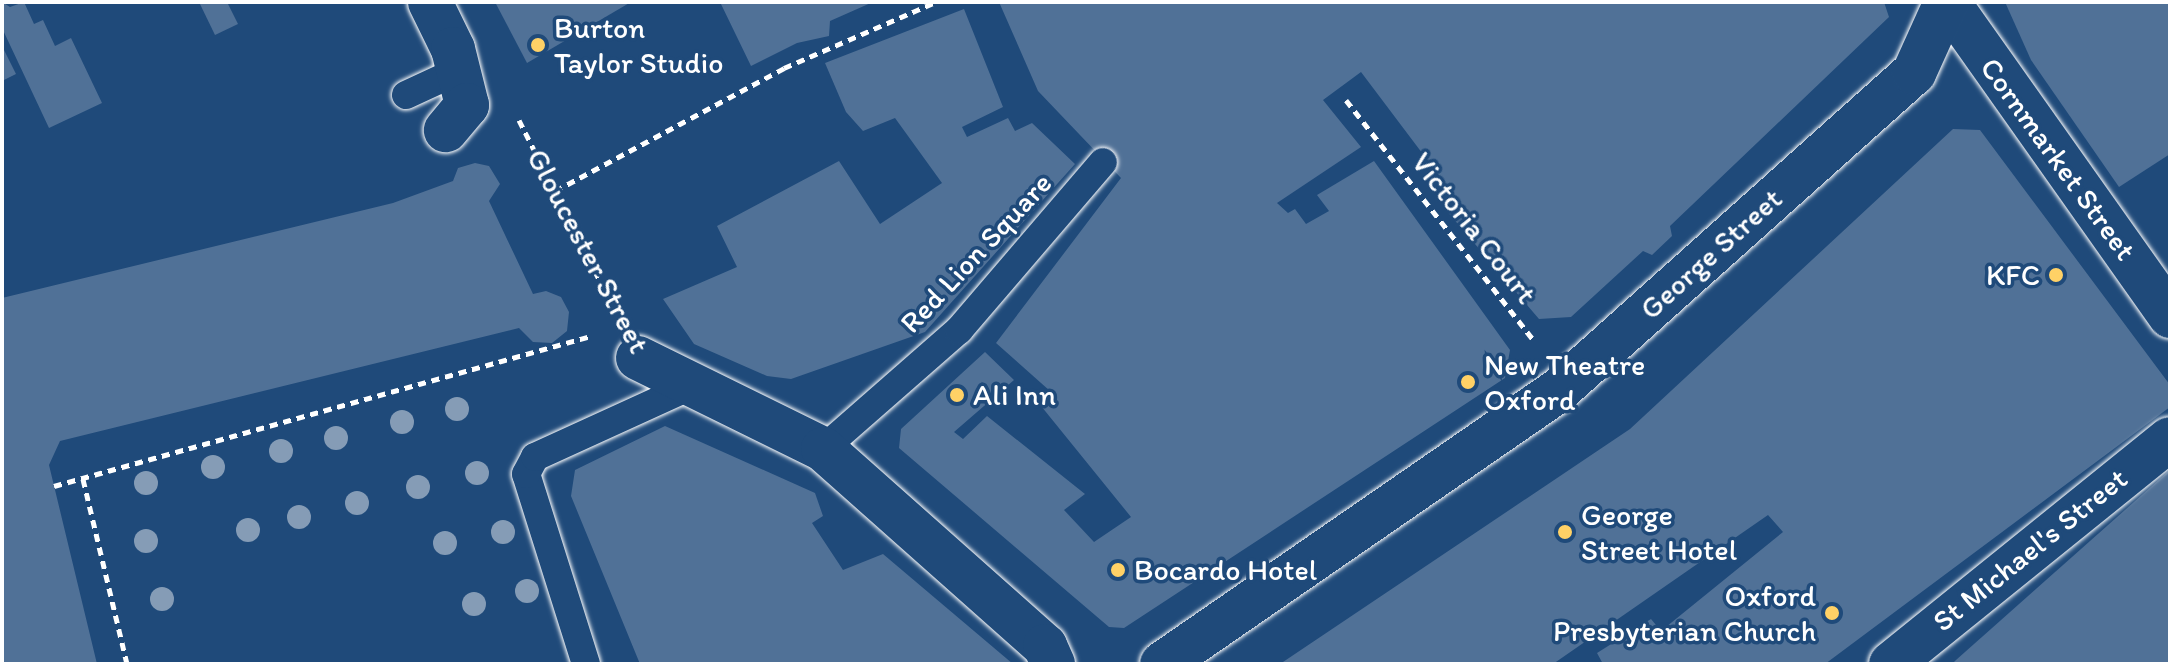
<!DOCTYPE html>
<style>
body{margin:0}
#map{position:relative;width:2172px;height:666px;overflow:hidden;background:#1f4a7a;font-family:Itim,sans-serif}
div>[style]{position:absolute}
.building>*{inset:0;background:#507197}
.path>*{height:5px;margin-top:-2.5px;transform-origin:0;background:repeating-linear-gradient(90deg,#fff 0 8px,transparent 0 14px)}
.roads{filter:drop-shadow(0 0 2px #fff) drop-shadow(0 0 2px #fff)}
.service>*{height:28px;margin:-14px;padding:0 14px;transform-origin:14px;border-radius:14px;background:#1f4a7a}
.pedestrian>*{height:44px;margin:-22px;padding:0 22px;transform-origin:22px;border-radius:22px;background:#1f4a7a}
.minor>*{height:44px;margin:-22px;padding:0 22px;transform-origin:22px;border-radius:22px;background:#1f4a7a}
.trees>*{width:24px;height:24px;margin:-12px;border-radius:50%;background:#859cb6}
.dots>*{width:22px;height:22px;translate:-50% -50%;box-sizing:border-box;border:4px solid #1f4a7a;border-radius:50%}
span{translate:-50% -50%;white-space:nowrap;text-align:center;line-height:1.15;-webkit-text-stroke:7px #1f4a7a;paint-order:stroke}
.poi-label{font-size:30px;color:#fff}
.left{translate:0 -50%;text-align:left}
.right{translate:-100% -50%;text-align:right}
.street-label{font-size:30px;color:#fff}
.frame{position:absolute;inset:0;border:4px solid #fff;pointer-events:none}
</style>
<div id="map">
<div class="building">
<i style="clip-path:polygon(2px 2px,10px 7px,24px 2px,34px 24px,43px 20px,55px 46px,71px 38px,102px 103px,49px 128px,2px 28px)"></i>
<i style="clip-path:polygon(199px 2px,227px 2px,238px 24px,215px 35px)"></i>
<i style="clip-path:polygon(495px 2px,631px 2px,527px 63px)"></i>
<i style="clip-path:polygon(720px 2px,873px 2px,830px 21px,829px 36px,797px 43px,751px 66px)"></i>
<i style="clip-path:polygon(999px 2px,1884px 2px,1889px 17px,1670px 226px,1672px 236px,1652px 255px,1643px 251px,1571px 317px,1539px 319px,1446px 210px,1459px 202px,1361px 72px,1323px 100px,1361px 147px,1277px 203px,1288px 213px,1295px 209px,1306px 224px,1329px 211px,1317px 195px,1374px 161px,1510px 350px,1505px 378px,1124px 628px,1109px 627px,899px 448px,901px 429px,985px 352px,1014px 380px,954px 432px,963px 439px,987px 416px,1085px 494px,1064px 510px,1094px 542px,1131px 517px,1037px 401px,1050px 391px,996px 343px,1121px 178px,1038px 91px)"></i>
<i style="clip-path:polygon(2005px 2px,2170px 2px,2170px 154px,2119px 187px,2031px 60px)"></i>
<i style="clip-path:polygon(964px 9px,1003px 107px,962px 127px,967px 137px,1008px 118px,1015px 131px,1032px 123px,1075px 164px,925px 332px,791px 379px,767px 376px,694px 344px,663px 299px,737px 267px,717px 226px,839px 161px,880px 224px,942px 183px,895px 118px,863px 131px,846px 112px,825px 63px)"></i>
<i style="clip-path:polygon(2px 46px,16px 74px,2px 81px)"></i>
<i style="clip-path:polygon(1953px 129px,1980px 130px,2170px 385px,2170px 407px,1825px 664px,1603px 664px,1597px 653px,1651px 619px,1661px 631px,1783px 532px,1768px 515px,1553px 664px,1280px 664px,1630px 429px)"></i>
<i style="clip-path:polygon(475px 163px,489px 166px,500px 184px,489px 201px,533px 294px,546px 291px,561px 297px,569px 312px,567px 331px,552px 343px,533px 342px,519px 328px,60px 441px,49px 465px,97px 664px,2px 664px,2px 298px,393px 203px,453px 181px,458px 168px)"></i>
<i style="clip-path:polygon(665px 426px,815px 493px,823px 516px,812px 523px,843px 570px,883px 554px,1013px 664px,640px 664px,571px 496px,575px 470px)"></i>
<i style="clip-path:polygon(2170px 470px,2170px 664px,1952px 664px,1956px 660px)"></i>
</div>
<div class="path">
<i style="left:1346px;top:100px;width:306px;rotate:52deg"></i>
<i style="left:519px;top:120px;width:214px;rotate:63.3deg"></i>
<i style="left:555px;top:191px;width:260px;rotate:-28.2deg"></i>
<i style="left:784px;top:68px;width:166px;rotate:-23.5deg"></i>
<i style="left:83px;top:479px;width:190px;rotate:76.6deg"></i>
<i style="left:54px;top:486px;width:558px;rotate:-15.61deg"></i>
</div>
<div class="roads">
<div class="service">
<i style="left:406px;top:95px;width:60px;rotate:-24.8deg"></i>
<i style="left:823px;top:449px;width:181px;rotate:-41.2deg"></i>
<i style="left:959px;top:330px;width:221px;rotate:-49.4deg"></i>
<i style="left:586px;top:664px;width:199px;rotate:-107.5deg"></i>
<i style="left:526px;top:474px;width:19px;rotate:-62deg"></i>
<i style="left:535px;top:457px;width:174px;rotate:-24.5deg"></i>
</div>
<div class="pedestrian">
<i style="left:1948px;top:2px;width:385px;rotate:54.7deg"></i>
<i style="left:1891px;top:664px;width:358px;rotate:-38.9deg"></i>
</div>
<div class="minor">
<i style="left:430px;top:2px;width:52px;rotate:63.9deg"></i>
<i style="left:453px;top:49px;width:58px;rotate:76deg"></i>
<i style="left:467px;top:105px;width:33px;rotate:130deg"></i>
<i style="left:638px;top:358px;width:206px;rotate:26.2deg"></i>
<i style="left:823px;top:449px;width:297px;rotate:41.6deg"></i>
<i style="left:1045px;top:646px;width:20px;rotate:66deg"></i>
<i style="left:1162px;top:664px;width:482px;rotate:-34.6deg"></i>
<i style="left:1559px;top:390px;width:476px;rotate:-41.8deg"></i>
<i style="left:1914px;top:73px;width:78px;rotate:-65.7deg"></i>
</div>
</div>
<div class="trees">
<i style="left:457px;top:409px"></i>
<i style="left:402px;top:422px"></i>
<i style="left:336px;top:438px"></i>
<i style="left:281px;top:451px"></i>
<i style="left:213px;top:467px"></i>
<i style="left:477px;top:473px"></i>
<i style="left:146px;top:483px"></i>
<i style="left:418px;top:487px"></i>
<i style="left:357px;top:503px"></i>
<i style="left:299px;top:517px"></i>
<i style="left:248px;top:530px"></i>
<i style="left:503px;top:532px"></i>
<i style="left:146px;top:541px"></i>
<i style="left:445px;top:543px"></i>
<i style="left:527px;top:591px"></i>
<i style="left:162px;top:599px"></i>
<i style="left:474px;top:604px"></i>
</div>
<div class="dots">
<i style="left:538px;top:45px;background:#ffd166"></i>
<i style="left:2056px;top:275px;background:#ffd166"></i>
<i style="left:1468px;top:382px;background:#ffd166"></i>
<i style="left:957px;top:395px;background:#ffd166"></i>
<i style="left:1565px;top:532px;background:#ffd166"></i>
<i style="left:1118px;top:570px;background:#ffd166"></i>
<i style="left:1832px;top:613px;background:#ffd166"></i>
</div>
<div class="poi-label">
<span class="left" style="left:554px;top:45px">Burton<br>Taylor Studio</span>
<span class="right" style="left:2040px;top:275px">KFC</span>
<span class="left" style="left:1484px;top:382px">New Theatre<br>Oxford</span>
<span class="left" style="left:973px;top:395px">Ali Inn</span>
<span class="left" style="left:1581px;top:532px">George<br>Street Hotel</span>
<span class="left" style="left:1134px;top:570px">Bocardo Hotel</span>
<span class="right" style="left:1816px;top:613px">Oxford<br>Presbyterian Church</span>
</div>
<div class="street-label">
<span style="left:2058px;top:159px;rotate:54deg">Cornmarket Street</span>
<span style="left:1474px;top:228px;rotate:52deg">Victoria Court</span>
<span style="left:588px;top:251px;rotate:62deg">Gloucester Street</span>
<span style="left:976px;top:253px;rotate:-47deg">Red Lion Square</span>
<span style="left:1711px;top:254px;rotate:-42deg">George Street</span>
<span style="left:2030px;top:550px;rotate:-39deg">St Michael's Street</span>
</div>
<div class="frame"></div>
</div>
